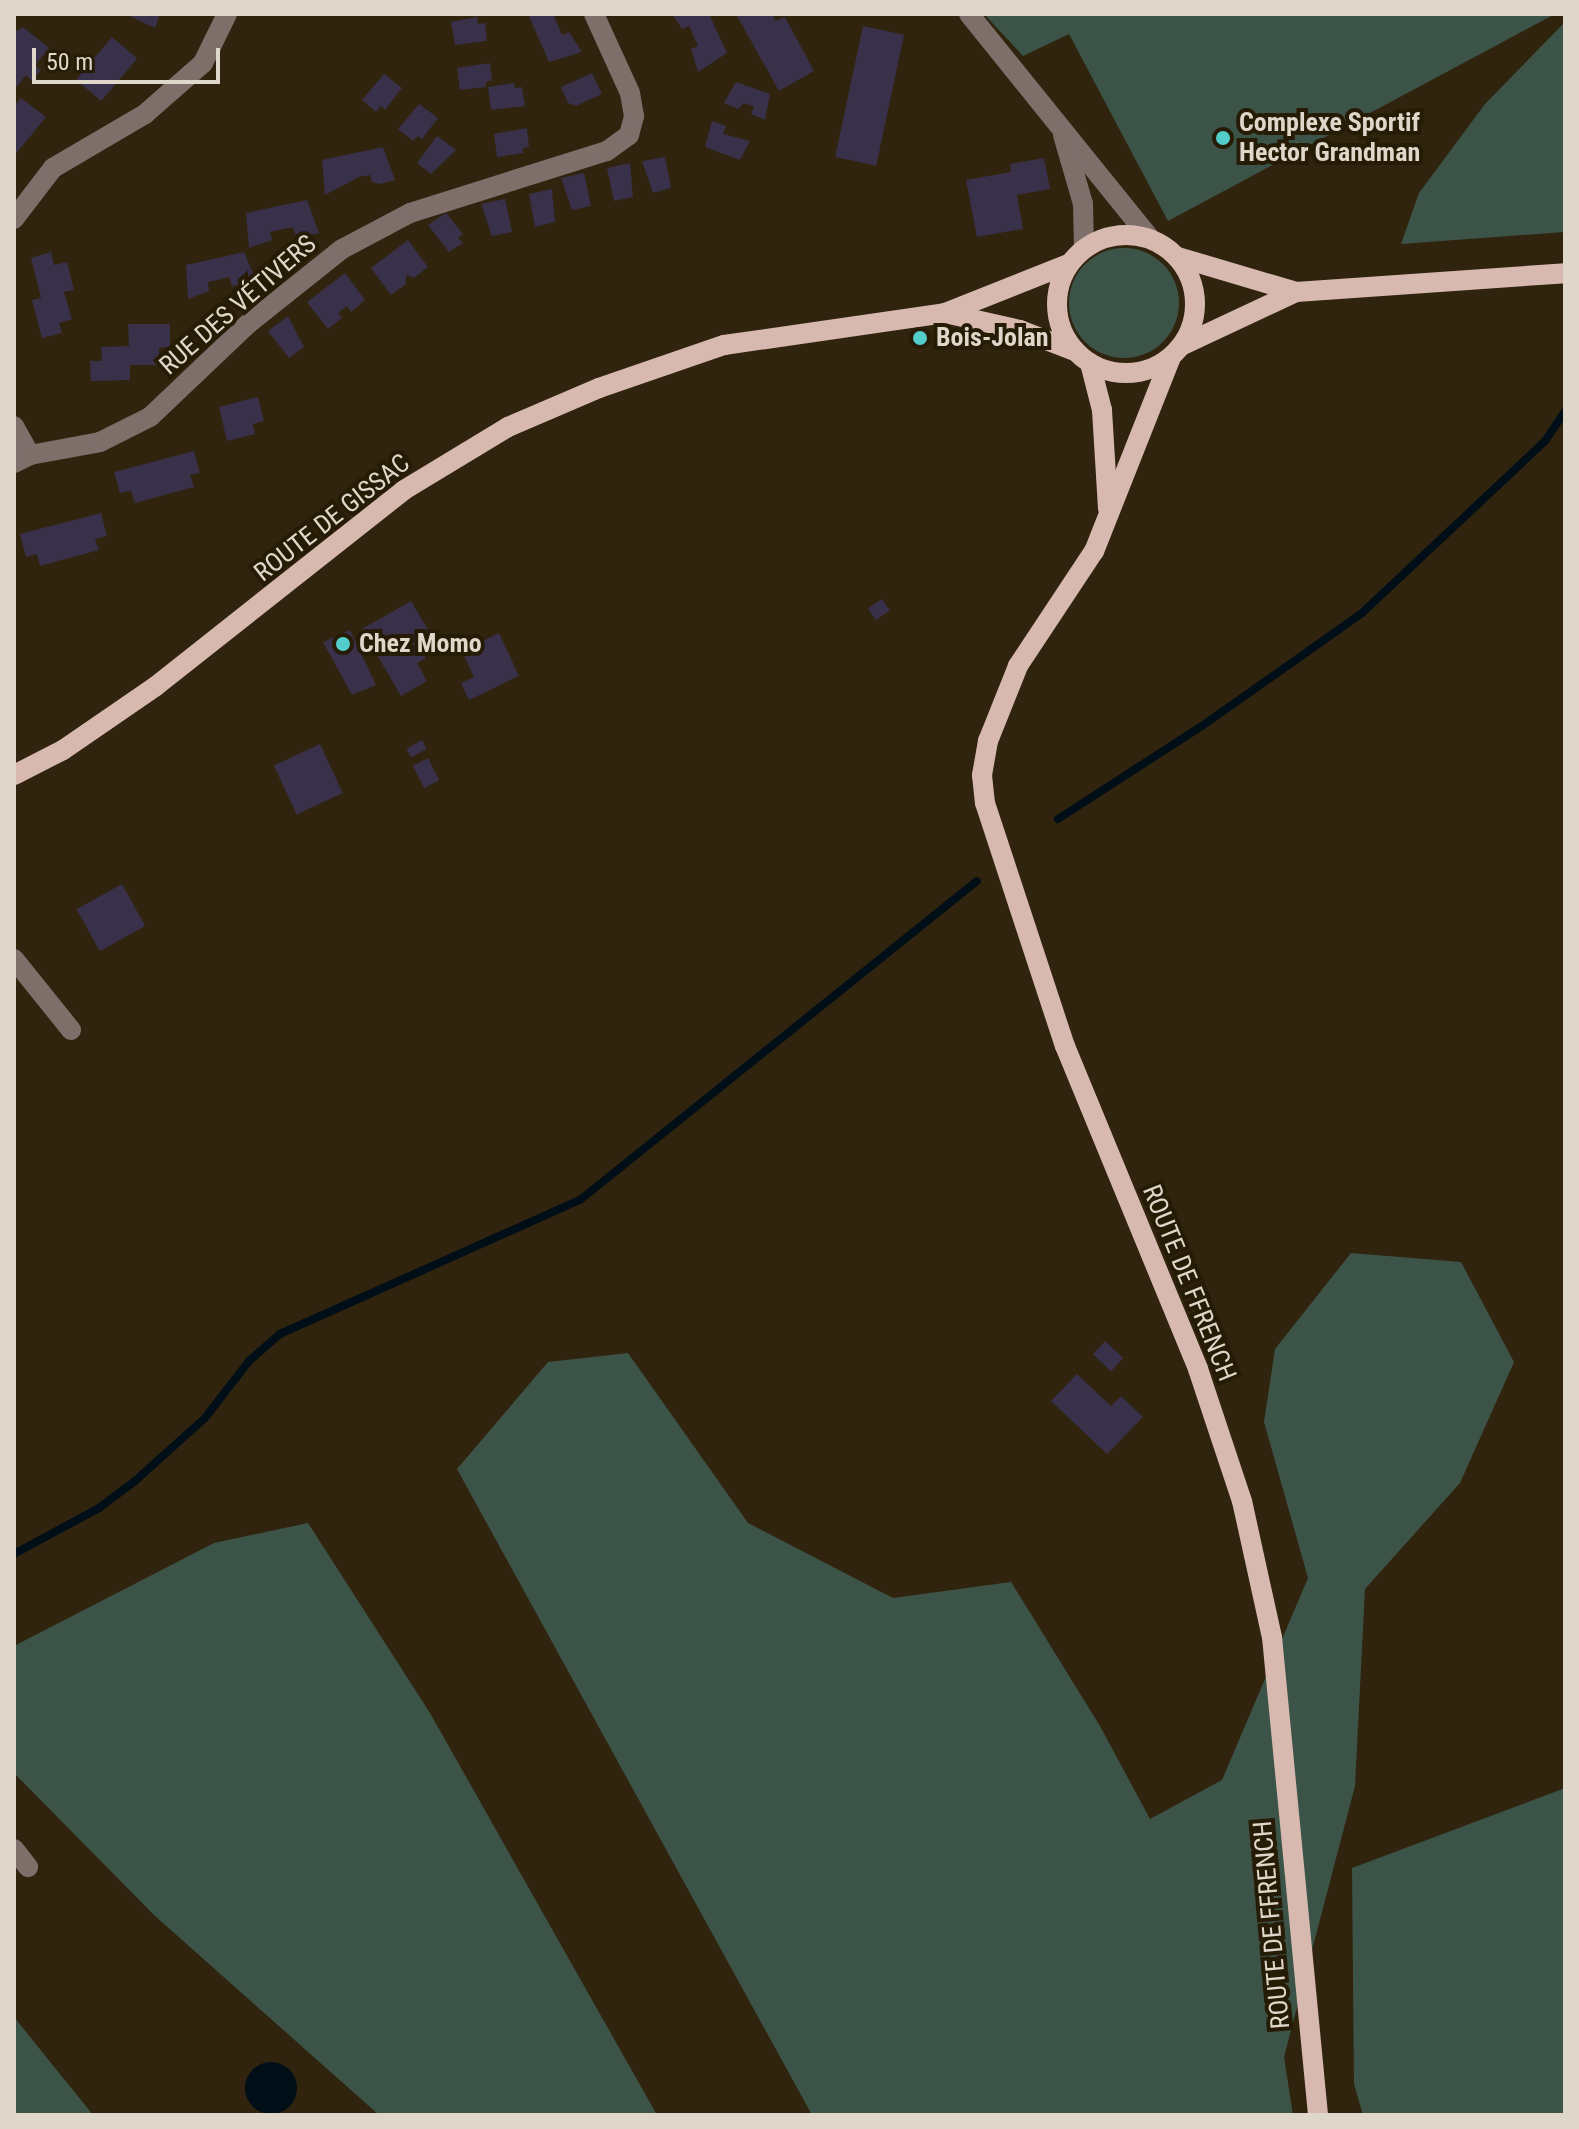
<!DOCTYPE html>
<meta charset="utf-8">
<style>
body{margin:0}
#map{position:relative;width:1579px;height:2129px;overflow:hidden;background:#30240e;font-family:"Roboto Condensed",sans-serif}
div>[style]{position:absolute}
.green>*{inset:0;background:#3c5348}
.round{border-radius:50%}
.water>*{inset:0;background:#000e17}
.stream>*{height:8px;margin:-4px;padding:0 4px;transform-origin:4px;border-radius:4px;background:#000e17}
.building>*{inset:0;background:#393049;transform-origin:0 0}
.minor>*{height:20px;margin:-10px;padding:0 10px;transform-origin:10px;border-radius:10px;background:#7e6f6b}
.major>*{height:20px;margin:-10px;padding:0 10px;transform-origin:10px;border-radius:10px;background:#d8b9b0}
.major>.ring{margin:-10px;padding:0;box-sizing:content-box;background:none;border:20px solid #d8b9b0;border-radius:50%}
.dots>*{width:22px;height:22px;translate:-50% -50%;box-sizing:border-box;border:4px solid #261b05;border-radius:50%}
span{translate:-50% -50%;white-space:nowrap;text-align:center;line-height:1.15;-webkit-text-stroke:8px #261b05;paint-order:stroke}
.poi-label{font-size:26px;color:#dfd7ca;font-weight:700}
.left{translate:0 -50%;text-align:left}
.street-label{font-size:26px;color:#dfd7ca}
.frame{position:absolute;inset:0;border:16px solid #dfd7ca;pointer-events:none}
.scale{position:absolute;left:32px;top:48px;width:188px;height:36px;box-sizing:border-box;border:4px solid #dfd7ca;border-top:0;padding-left:10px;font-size:24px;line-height:28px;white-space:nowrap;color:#dfd7ca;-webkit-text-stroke:6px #261b05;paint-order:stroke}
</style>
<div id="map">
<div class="green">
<i style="clip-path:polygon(984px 14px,1555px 14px,1168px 221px,1069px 34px,1023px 56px)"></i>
<i style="clip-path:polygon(1565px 22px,1565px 232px,1401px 244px,1419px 193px,1485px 104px)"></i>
<i class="round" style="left:1069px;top:248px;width:110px;height:110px"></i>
<i style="clip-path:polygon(1351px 1253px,1461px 1262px,1514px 1362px,1460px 1483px,1365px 1589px,1355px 1786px,1284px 2057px,1293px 2115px,812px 2115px,457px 1469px,548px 1362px,628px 1353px,748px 1523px,893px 1598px,1011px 1582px,1100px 1726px,1150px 1819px,1222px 1780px,1308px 1578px,1264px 1422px,1275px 1349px)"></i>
<i style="clip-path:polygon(308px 1523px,430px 1713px,657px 2115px,379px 2115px,154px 1915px,14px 1773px,14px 1646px,214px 1543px)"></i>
<i style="clip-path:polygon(1565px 1788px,1565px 2115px,1363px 2115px,1354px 2084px,1352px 1868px)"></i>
<i style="clip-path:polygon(14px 2017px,93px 2115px,14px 2115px)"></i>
</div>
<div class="water">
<i class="round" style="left:245px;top:2062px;width:52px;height:52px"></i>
</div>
<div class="stream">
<i style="left:1058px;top:819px;width:171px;rotate:-32.9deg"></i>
<i style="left:1202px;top:726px;width:196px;rotate:-35.2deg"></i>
<i style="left:1362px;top:613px;width:251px;rotate:-43.2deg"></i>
<i style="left:1545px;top:441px;width:36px;rotate:-56deg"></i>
<i style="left:14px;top:1554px;width:97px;rotate:-28.4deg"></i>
<i style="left:99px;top:1508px;width:45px;rotate:-36.9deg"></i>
<i style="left:135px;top:1481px;width:94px;rotate:-42deg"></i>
<i style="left:205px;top:1418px;width:72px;rotate:-52.3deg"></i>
<i style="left:249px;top:1361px;width:41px;rotate:-41.1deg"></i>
<i style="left:280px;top:1334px;width:329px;rotate:-24.1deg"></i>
<i style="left:580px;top:1200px;width:509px;rotate:-38.78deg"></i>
</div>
<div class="building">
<i style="clip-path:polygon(125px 14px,160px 14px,155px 28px)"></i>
<i style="clip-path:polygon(528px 14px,553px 14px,562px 35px,569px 32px,582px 52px,549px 62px)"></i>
<i style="clip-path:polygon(672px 14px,709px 14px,727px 53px,698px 72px,691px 49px,698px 46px,689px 26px,682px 29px)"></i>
<i style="clip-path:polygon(736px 14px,772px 14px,776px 21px,785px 17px,814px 71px,779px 91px)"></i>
<i style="clip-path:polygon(477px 17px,478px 24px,485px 23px,487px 41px,455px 45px,451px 22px)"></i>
<i style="left:863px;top:26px;width:42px;height:134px;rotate:12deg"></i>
<i style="clip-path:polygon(23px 27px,49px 48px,35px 65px,41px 70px,32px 81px,26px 75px,14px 90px,14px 32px)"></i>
<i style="left:112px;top:37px;width:33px;height:56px;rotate:40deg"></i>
<i style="clip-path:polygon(490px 63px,492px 80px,486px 82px,486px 87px,460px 90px,457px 68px)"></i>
<i style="clip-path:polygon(592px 73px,602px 94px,576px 106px,568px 103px,561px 87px)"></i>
<i style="clip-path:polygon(384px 74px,402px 88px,385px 110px,381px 106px,376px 112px,362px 100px)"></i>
<i style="clip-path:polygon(736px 82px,770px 94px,765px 120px,751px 114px,754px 107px,744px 103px,738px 109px,724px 103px)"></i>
<i style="clip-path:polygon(514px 83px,515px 88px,522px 87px,525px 106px,491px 110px,488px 87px)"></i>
<i style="clip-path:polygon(21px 98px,46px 117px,14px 156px,14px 106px)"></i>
<i style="clip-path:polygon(419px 104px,438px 118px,422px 139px,418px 136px,413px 141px,398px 129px)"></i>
<i style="clip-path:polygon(712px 121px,726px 126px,723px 134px,750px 141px,740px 160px,705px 147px)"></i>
<i style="clip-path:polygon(527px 128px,529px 147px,523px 148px,523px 153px,497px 157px,494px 134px)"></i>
<i style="clip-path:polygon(437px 136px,456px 150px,431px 174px,417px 163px)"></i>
<i style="clip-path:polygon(383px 147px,395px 180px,380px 184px,372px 182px,370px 175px,359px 177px,325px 195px,322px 160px)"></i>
<i style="clip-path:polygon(665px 157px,671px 188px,653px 193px,642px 161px)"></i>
<i style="clip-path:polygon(1044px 158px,1050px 189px,1017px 195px,1023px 229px,977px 237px,966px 180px,1011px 172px,1010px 164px)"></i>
<i style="clip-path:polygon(630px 163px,633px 197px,614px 201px,607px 168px)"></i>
<i style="clip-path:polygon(584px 173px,591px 206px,572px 210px,561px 178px)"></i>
<i style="clip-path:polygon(552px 189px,555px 222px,535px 227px,529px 194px)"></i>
<i style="clip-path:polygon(505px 199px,512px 232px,492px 236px,481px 204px)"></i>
<i style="clip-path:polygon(307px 200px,319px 233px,304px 236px,295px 234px,293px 227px,270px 232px,272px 240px,249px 248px,246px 213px)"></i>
<i style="clip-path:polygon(446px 213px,463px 234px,458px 238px,463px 243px,449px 252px,428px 225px)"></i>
<i style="clip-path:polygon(408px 240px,428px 267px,414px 278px,406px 275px,406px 284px,391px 295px,371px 268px)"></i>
<i style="clip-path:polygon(51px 252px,54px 265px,67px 262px,74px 290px,64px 292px,72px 319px,59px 323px,62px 333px,42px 338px,32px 300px,41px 298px,31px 258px)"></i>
<i style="clip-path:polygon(244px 252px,257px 282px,232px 286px,229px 277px,217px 280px,208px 282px,209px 291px,188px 299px,186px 265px)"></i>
<i style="clip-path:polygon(345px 273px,365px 300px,351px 312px,347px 306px,338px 313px,342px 318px,328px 329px,307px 302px)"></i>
<i style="clip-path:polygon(288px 316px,304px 347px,289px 358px,268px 331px)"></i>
<i style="clip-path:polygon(128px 324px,170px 324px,170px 347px,159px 348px,160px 365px,130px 365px,130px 380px,91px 381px,90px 361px,102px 361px,101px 347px,129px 346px)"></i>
<i style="clip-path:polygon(258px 397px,264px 421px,253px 424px,255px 434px,227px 441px,219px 407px)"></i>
<i style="clip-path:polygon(194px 451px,200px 473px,190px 475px,194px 487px,135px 503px,131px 491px,120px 493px,114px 472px)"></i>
<i style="clip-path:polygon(101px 513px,107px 536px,95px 539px,99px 550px,40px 566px,37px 554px,26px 557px,20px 534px)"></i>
<i style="left:882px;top:599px;width:14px;height:17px;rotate:56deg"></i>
<i style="clip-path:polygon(411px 601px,440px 650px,417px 663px,427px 681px,401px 696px,362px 629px)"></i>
<i style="clip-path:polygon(350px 630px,376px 685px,352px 695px,323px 642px)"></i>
<i style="clip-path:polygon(499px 633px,519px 676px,469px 700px,461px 683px,474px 677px,462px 651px)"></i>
<i style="left:422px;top:740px;width:10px;height:18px;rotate:61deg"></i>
<i style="left:320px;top:744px;width:54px;height:51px;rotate:65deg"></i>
<i style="left:428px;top:758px;width:25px;height:17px;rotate:63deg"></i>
<i style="left:122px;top:884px;width:48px;height:52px;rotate:61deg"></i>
<i style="left:1105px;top:1341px;width:25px;height:18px;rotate:43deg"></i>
<i style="clip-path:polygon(1077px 1374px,1111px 1406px,1121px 1396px,1143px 1417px,1107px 1454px,1051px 1401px)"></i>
</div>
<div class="minor">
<i style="left:969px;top:14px;width:288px;rotate:51.1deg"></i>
<i style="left:1063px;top:135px;width:72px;rotate:73.8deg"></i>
<i style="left:1083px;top:204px;width:44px;rotate:88.7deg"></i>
<i style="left:14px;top:219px;width:64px;rotate:-52.6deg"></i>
<i style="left:53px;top:168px;width:107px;rotate:-30.4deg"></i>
<i style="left:145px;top:114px;width:77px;rotate:-41.3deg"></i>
<i style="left:203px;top:63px;width:55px;rotate:-63.9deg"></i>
<i style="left:14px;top:426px;width:33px;rotate:61deg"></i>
<i style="left:30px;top:455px;width:18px;rotate:153deg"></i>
<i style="left:30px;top:455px;width:71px;rotate:-10.5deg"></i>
<i style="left:100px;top:442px;width:56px;rotate:-26.6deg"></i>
<i style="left:150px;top:417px;width:135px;rotate:-43.5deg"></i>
<i style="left:248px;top:324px;width:120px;rotate:-38.6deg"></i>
<i style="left:342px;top:249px;width:77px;rotate:-27.9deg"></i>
<i style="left:410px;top:213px;width:207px;rotate:-17.5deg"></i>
<i style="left:607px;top:151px;width:27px;rotate:-36deg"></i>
<i style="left:629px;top:135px;width:20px;rotate:-75deg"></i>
<i style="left:634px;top:116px;width:23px;rotate:-100deg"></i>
<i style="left:630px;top:93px;width:87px;rotate:-114.5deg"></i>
<i style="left:14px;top:959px;width:91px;rotate:51.2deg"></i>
<i style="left:14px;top:1849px;width:23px;rotate:52deg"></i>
</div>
<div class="major">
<i class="ring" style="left:1057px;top:235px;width:118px;height:118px"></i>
<i style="left:1178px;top:257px;width:123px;rotate:16.5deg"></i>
<i style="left:1296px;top:292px;width:270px;rotate:-4deg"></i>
<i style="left:945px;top:313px;width:77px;rotate:12.8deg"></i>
<i style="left:1020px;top:330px;width:59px;rotate:20.9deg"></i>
<i style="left:1183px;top:345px;width:125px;rotate:-25.1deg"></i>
<i style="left:1171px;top:357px;width:209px;rotate:111.6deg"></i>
<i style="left:1094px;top:551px;width:138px;rotate:123.5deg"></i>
<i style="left:1018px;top:666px;width:81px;rotate:111.8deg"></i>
<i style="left:988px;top:741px;width:35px;rotate:100deg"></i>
<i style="left:982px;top:775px;width:28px;rotate:84deg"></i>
<i style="left:985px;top:803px;width:256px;rotate:71.8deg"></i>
<i style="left:1065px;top:1046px;width:349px;rotate:67.6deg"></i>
<i style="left:1198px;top:1369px;width:139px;rotate:71.6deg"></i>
<i style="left:1242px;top:1501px;width:139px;rotate:77.6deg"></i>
<i style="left:1272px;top:1637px;width:480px;rotate:84.5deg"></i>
<i style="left:1090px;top:363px;width:49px;rotate:75.7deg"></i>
<i style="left:1102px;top:410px;width:99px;rotate:86.5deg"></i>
<i style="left:14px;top:775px;width:55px;rotate:-27deg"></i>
<i style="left:63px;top:750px;width:113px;rotate:-34.5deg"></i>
<i style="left:156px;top:686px;width:316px;rotate:-38.3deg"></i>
<i style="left:404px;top:490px;width:122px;rotate:-31.2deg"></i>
<i style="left:508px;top:427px;width:99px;rotate:-23.2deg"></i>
<i style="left:599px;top:388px;width:132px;rotate:-19deg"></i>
<i style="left:724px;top:345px;width:223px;rotate:-8.2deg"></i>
<i style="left:945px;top:313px;width:132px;rotate:-21.7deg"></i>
</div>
<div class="dots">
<i style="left:1223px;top:138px;background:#53cdca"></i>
<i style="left:920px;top:338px;background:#53cdca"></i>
<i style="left:343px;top:644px;background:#53cdca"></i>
</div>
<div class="poi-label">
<span class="left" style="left:1239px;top:138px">Complexe Sportif<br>Hector Grandman</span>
<span class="left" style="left:936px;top:338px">Bois-Jolan</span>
<span class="left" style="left:359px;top:644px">Chez Momo</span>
</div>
<div class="street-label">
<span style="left:238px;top:305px;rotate:-41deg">RUE DES VÉTIVERS</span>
<span style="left:332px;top:518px;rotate:-38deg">ROUTE DE GISSAC</span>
<span style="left:1189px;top:1283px;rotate:68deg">ROUTE DE FFRENCH</span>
<span style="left:1272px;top:1925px;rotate:-95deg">ROUTE DE FFRENCH</span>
</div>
<div class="frame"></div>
<div class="scale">50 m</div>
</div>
